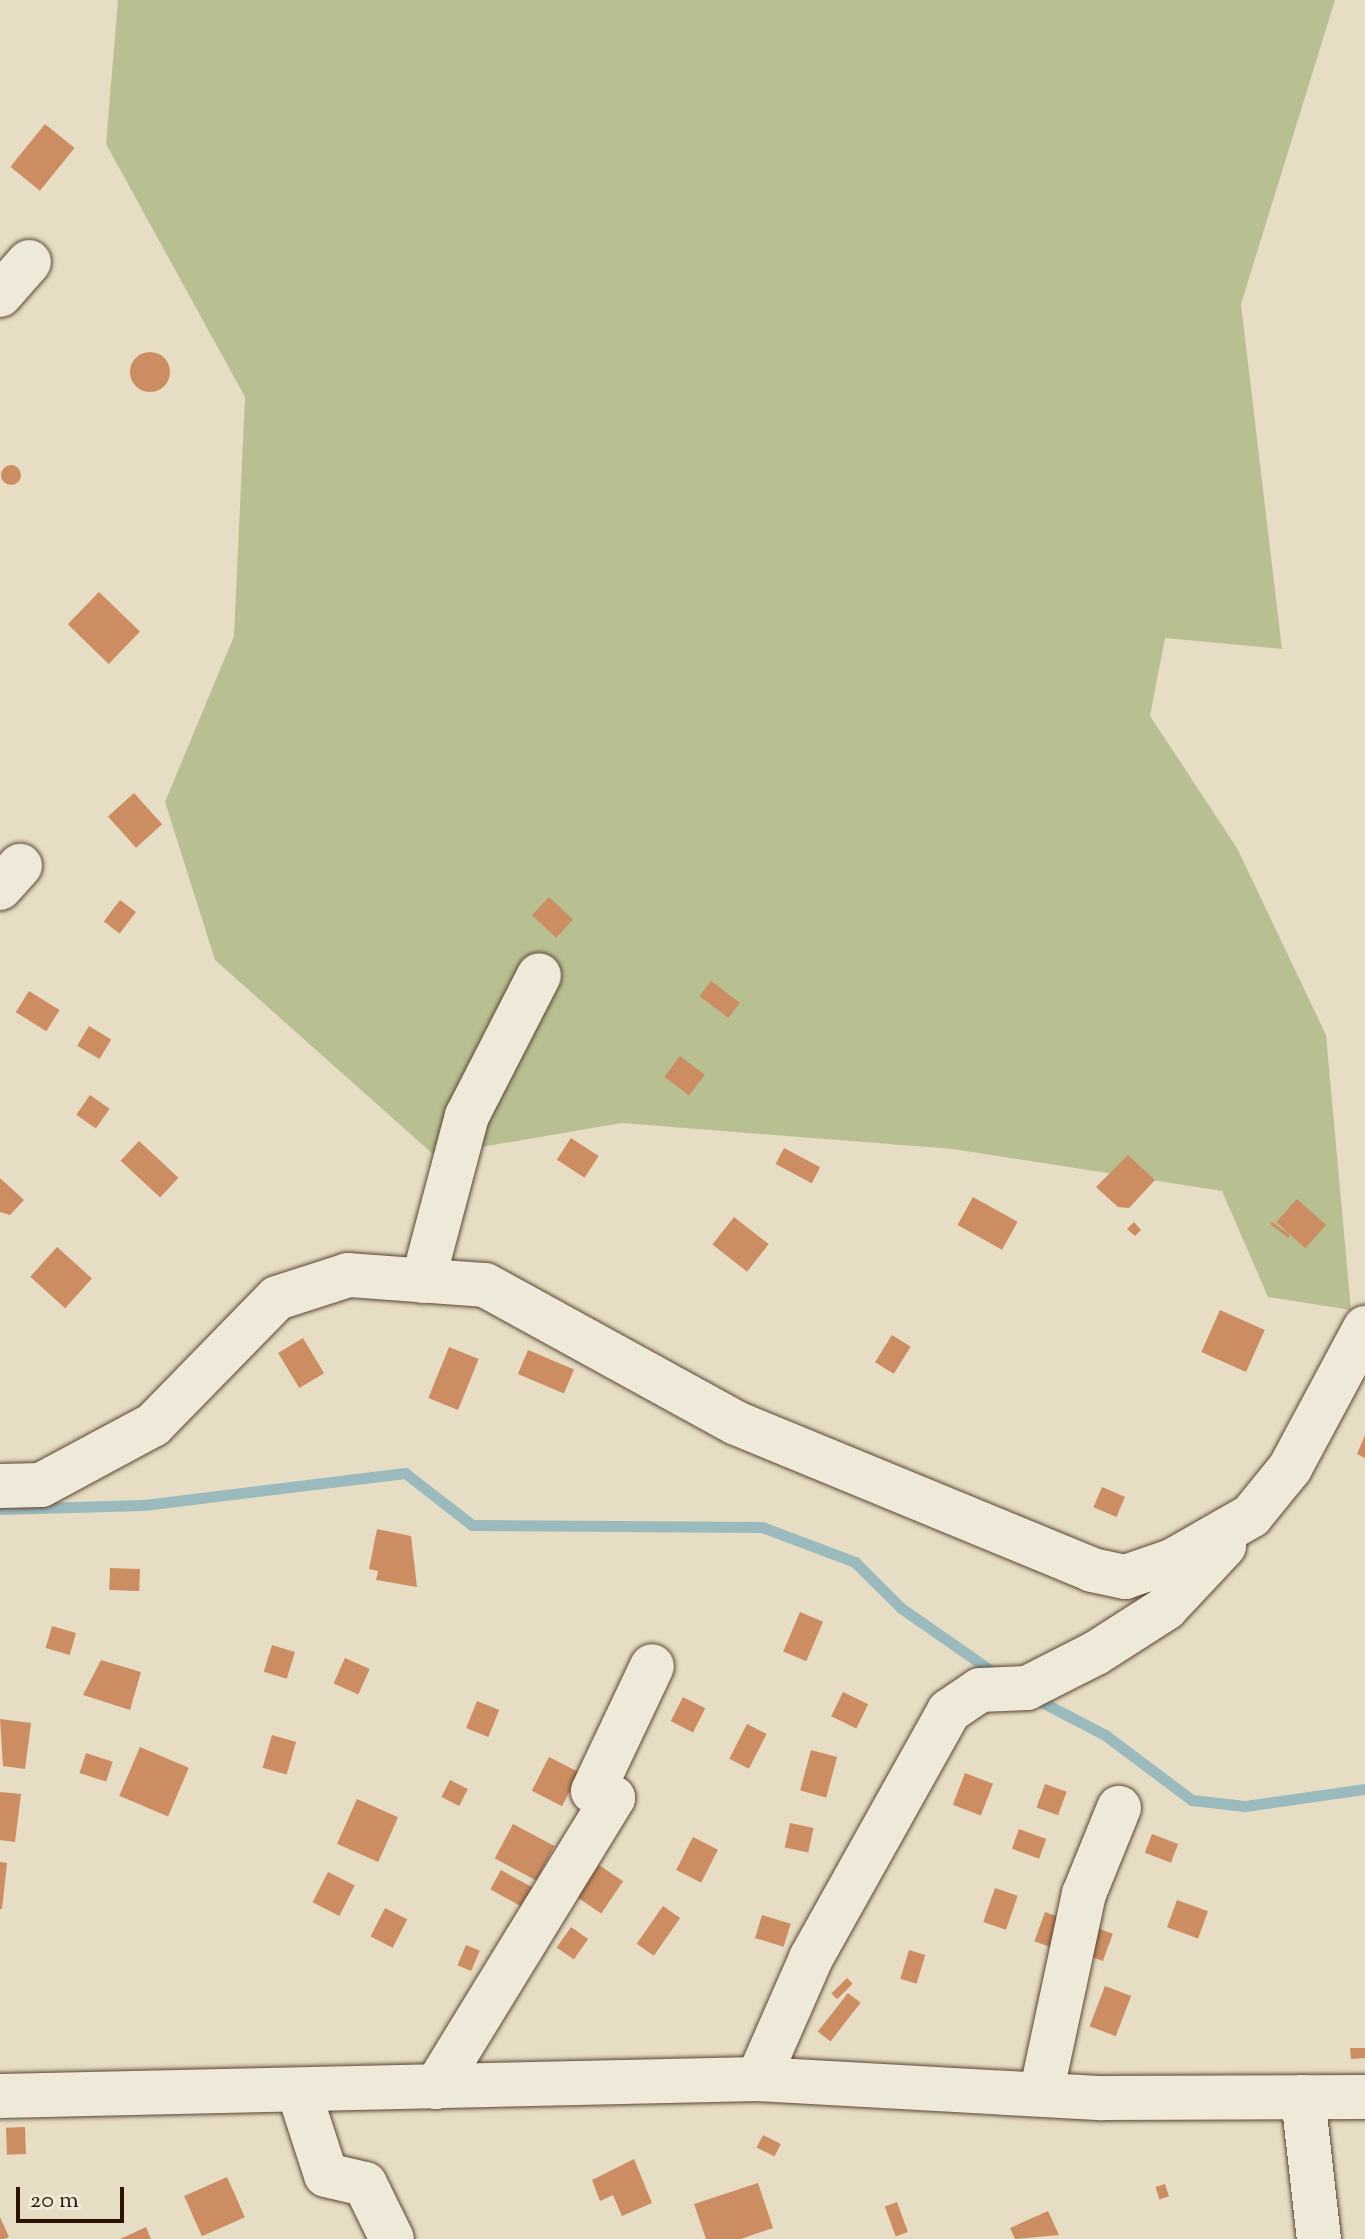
<!DOCTYPE html>
<style>
body{margin:0}
#map{position:relative;width:1365px;height:2239px;overflow:hidden;background:#e7ddc4;font-family:"Sorts Mill Goudy",serif}
div>[style]{position:absolute}
.green>*{inset:0;background:#b8c092}
.stream>*{height:11px;margin:-5.5px;padding:0 5.5px;transform-origin:5.5px;border-radius:5.5px;background:#9ababd}
.building>*{inset:0;background:#cc8d63;transform-origin:0 0}
.round{border-radius:50%}
.roads{filter:drop-shadow(0 0 2px #5b4533) drop-shadow(0 0 2px #5b4533)}
.minor>*{height:44px;margin:-22px;padding:0 22px;transform-origin:22px;border-radius:22px;background:#efe9d9}
span{translate:-50% -50%;white-space:nowrap;text-align:center;line-height:1.15;-webkit-text-stroke:7px #efe9d9;paint-order:stroke}
.scale{position:absolute;left:16px;top:2187px;width:108px;height:36px;box-sizing:border-box;border:4px solid #2c1203;border-top:0;padding-left:10px;font-size:24px;line-height:28px;white-space:nowrap;color:#2c1203;-webkit-text-stroke:6px #efe9d9;paint-order:stroke}
</style>
<div id="map">
<div class="green">
<i style="clip-path:polygon(118px 0,1335px 0,1241px 304px,1282px 649px,1165px 638px,1150px 716px,1237px 848px,1326px 1035px,1351px 1310px,1268px 1297px,1222px 1191px,953px 1149px,622px 1123px,434px 1155px,215px 960px,165px 802px,234px 636px,245px 397px,106px 144px)"></i>
</div>
<div class="stream">
<i style="left:0;top:1509px;width:144px;rotate:-1.6deg"></i>
<i style="left:144px;top:1505px;width:263px;rotate:-7deg"></i>
<i style="left:405px;top:1473px;width:85px;rotate:37.8deg"></i>
<i style="left:472px;top:1525px;width:290px;rotate:0.4deg"></i>
<i style="left:762px;top:1527px;width:99px;rotate:20.6deg"></i>
<i style="left:855px;top:1562px;width:65px;rotate:45deg"></i>
<i style="left:901px;top:1608px;width:119px;rotate:34.8deg"></i>
<i style="left:1034px;top:1698px;width:80px;rotate:27.5deg"></i>
<i style="left:1105px;top:1735px;width:109px;rotate:36.8deg"></i>
<i style="left:1192px;top:1800px;width:53px;rotate:6.5deg"></i>
<i style="left:1245px;top:1806px;width:121px;rotate:-8.1deg"></i>
</div>
<div class="building">
<i style="left:45px;top:124px;width:38px;height:55px;rotate:39deg"></i>
<i class="round" style="left:130px;top:352px;width:40px;height:40px"></i>
<i class="round" style="left:1px;top:465px;width:20px;height:20px"></i>
<i style="left:99px;top:592px;width:57px;height:45px;rotate:44deg"></i>
<i style="left:134px;top:793px;width:42px;height:35px;rotate:48deg"></i>
<i style="left:549px;top:897px;width:33px;height:25px;rotate:43deg"></i>
<i style="left:120px;top:900px;width:20px;height:27px;rotate:37deg"></i>
<i style="left:711px;top:981px;width:36px;height:19px;rotate:37deg"></i>
<i style="left:29px;top:991px;width:36px;height:25px;rotate:32deg"></i>
<i style="left:89px;top:1026px;width:26px;height:23px;rotate:31deg"></i>
<i style="left:680px;top:1056px;width:31px;height:26px;rotate:37deg"></i>
<i style="left:90px;top:1095px;width:24px;height:24px;rotate:35deg"></i>
<i style="left:571px;top:1138px;width:33px;height:26px;rotate:33deg"></i>
<i style="left:139px;top:1141px;width:54px;height:27px;rotate:43deg"></i>
<i style="left:784px;top:1148px;width:41px;height:18px;rotate:28deg"></i>
<i style="clip-path:polygon(1128px 1155px,1155px 1180px,1129px 1208px,1118px 1207px,1096px 1187px)"></i>
<i style="clip-path:polygon(0 1178px,24px 1200px,10px 1215px,0 1212px)"></i>
<i style="left:973px;top:1197px;width:51px;height:32px;rotate:29deg"></i>
<i style="left:1297px;top:1199px;width:39px;height:31px;rotate:42deg"></i>
<i style="left:734px;top:1217px;width:44px;height:35px;rotate:38deg"></i>
<i style="clip-path:polygon(1134px 1222px,1141px 1230px,1135px 1236px,1127px 1229px)"></i>
<i style="clip-path:polygon(1272px 1222px,1290px 1235px,1288px 1238px,1270px 1224px)"></i>
<i style="left:57px;top:1247px;width:47px;height:40px;rotate:42deg"></i>
<i style="left:1220px;top:1310px;width:49px;height:46px;rotate:24deg"></i>
<i style="left:892px;top:1335px;width:22px;height:32px;rotate:32deg"></i>
<i style="left:303px;top:1338px;width:41px;height:29px;rotate:59deg"></i>
<i style="left:449px;top:1347px;width:32px;height:55px;rotate:22deg"></i>
<i style="left:528px;top:1350px;width:50px;height:26px;rotate:23deg"></i>
<i style="clip-path:polygon(1365px 1435px,1365px 1458px,1357px 1454px)"></i>
<i style="left:1102px;top:1487px;width:25px;height:22px;rotate:23deg"></i>
<i style="clip-path:polygon(377px 1529px,411px 1536px,417px 1587px,376px 1580px,378px 1571px,369px 1569px)"></i>
<i style="left:110px;top:1568px;width:30px;height:22px;rotate:2deg"></i>
<i style="left:800px;top:1612px;width:25px;height:43px;rotate:23deg"></i>
<i style="left:52px;top:1626px;width:25px;height:23px;rotate:16deg"></i>
<i style="left:272px;top:1645px;width:24px;height:28px;rotate:17deg"></i>
<i style="left:345px;top:1658px;width:27px;height:28px;rotate:24deg"></i>
<i style="clip-path:polygon(101px 1660px,141px 1672px,130px 1710px,83px 1695px)"></i>
<i style="left:843px;top:1692px;width:28px;height:27px;rotate:26deg"></i>
<i style="left:683px;top:1697px;width:25px;height:27px;rotate:27deg"></i>
<i style="left:477px;top:1701px;width:24px;height:29px;rotate:22deg"></i>
<i style="clip-path:polygon(0 1719px,31px 1723px,25px 1769px,3px 1766px)"></i>
<i style="left:747px;top:1724px;width:22px;height:39px;rotate:27deg"></i>
<i style="left:272px;top:1735px;width:25px;height:34px;rotate:16deg"></i>
<i style="left:140px;top:1747px;width:53px;height:53px;rotate:23deg"></i>
<i style="left:811px;top:1750px;width:27px;height:42px;rotate:15deg"></i>
<i style="left:86px;top:1753px;width:28px;height:21px;rotate:18deg"></i>
<i style="left:549px;top:1757px;width:34px;height:38px;rotate:27deg"></i>
<i style="left:965px;top:1773px;width:30px;height:34px;rotate:21deg"></i>
<i style="left:450px;top:1780px;width:20px;height:19px;rotate:27deg"></i>
<i style="left:1045px;top:1784px;width:23px;height:25px;rotate:20deg"></i>
<i style="clip-path:polygon(0 1792px,21px 1794px,15px 1842px,0 1840px)"></i>
<i style="left:357px;top:1799px;width:45px;height:49px;rotate:24deg"></i>
<i style="left:790px;top:1823px;width:24px;height:25px;rotate:12deg"></i>
<i style="left:513px;top:1824px;width:47px;height:39px;rotate:28deg"></i>
<i style="left:1019px;top:1829px;width:29px;height:21px;rotate:20deg"></i>
<i style="left:1152px;top:1834px;width:28px;height:20px;rotate:21deg"></i>
<i style="left:693px;top:1837px;width:28px;height:37px;rotate:27deg"></i>
<i style="clip-path:polygon(0 1862px,7px 1863px,2px 1909px,0 1909px)"></i>
<i style="left:599px;top:1865px;width:29px;height:39px;rotate:34deg"></i>
<i style="left:501px;top:1870px;width:37px;height:22px;rotate:29deg"></i>
<i style="left:328px;top:1872px;width:30px;height:34px;rotate:27deg"></i>
<i style="left:995px;top:1888px;width:24px;height:36px;rotate:19deg"></i>
<i style="left:1177px;top:1900px;width:33px;height:29px;rotate:20deg"></i>
<i style="left:663px;top:1906px;width:21px;height:46px;rotate:35deg"></i>
<i style="left:385px;top:1908px;width:25px;height:32px;rotate:27deg"></i>
<i style="left:1045px;top:1912px;width:23px;height:31px;rotate:20deg"></i>
<i style="left:762px;top:1915px;width:30px;height:24px;rotate:17deg"></i>
<i style="left:571px;top:1927px;width:21px;height:25px;rotate:35deg"></i>
<i style="left:1094px;top:1927px;width:20px;height:29px;rotate:20deg"></i>
<i style="left:466px;top:1945px;width:15px;height:22px;rotate:23deg"></i>
<i style="left:909px;top:1950px;width:17px;height:30px;rotate:17deg"></i>
<i style="left:847px;top:1978px;width:8px;height:22px;rotate:45deg"></i>
<i style="left:1105px;top:1986px;width:28px;height:43px;rotate:21deg"></i>
<i style="left:848px;top:1993px;width:16px;height:49px;rotate:38deg"></i>
<i style="clip-path:polygon(1350px 2048px,1365px 2048px,1365px 2058px,1351px 2059px)"></i>
<i style="left:25px;top:2127px;width:27px;height:19px;rotate:88deg"></i>
<i style="left:763px;top:2135px;width:20px;height:14px;rotate:27deg"></i>
<i style="clip-path:polygon(634px 2159px,652px 2203px,622px 2216px,613px 2195px,600px 2201px,592px 2180px)"></i>
<i style="left:227px;top:2177px;width:44px;height:47px;rotate:66deg"></i>
<i style="clip-path:polygon(758px 2183px,773px 2228px,741px 2239px,706px 2239px,694px 2204px)"></i>
<i style="left:1165px;top:2184px;width:13px;height:10px;rotate:72deg"></i>
<i style="left:897px;top:2202px;width:32px;height:13px;rotate:70deg"></i>
<i style="clip-path:polygon(1048px 2211px,1059px 2235px,1015px 2239px,1010px 2228px)"></i>
<i style="clip-path:polygon(0 2217px,9px 2237px,4px 2239px,0 2239px)"></i>
<i style="clip-path:polygon(146px 2227px,151px 2239px,120px 2239px)"></i>
</div>
<div class="roads">
<div class="minor">
<i style="left:0;top:295px;width:44px;rotate:-48.7deg"></i>
<i style="left:0;top:888px;width:30px;rotate:-48deg"></i>
<i style="left:423px;top:1281px;width:171px;rotate:-75.1deg"></i>
<i style="left:467px;top:1116px;width:158px;rotate:-62.9deg"></i>
<i style="left:0;top:1486px;width:41px;rotate:-1.4deg"></i>
<i style="left:41px;top:1485px;width:127px;rotate:-28.2deg"></i>
<i style="left:153px;top:1425px;width:177px;rotate:-45.7deg"></i>
<i style="left:277px;top:1298px;width:75px;rotate:-17.9deg"></i>
<i style="left:348px;top:1275px;width:137px;rotate:4.2deg"></i>
<i style="left:485px;top:1285px;width:286px;rotate:28.8deg"></i>
<i style="left:736px;top:1423px;width:385px;rotate:22.4deg"></i>
<i style="left:1092px;top:1570px;width:34px;rotate:12deg"></i>
<i style="left:1125px;top:1577px;width:50px;rotate:-18.8deg"></i>
<i style="left:1172px;top:1561px;width:91px;rotate:-29.7deg"></i>
<i style="left:1251px;top:1516px;width:62px;rotate:-50.9deg"></i>
<i style="left:1290px;top:1468px;width:159px;rotate:-61.8deg"></i>
<i style="left:758px;top:2079px;width:132px;rotate:-66.3deg"></i>
<i style="left:811px;top:1958px;width:283px;rotate:-60.8deg"></i>
<i style="left:949px;top:1711px;width:37px;rotate:-34deg"></i>
<i style="left:980px;top:1690px;width:47px;rotate:-2.4deg"></i>
<i style="left:1027px;top:1688px;width:77px;rotate:-26.9deg"></i>
<i style="left:1096px;top:1653px;width:83px;rotate:-32.7deg"></i>
<i style="left:1166px;top:1608px;width:85px;rotate:-46.9deg"></i>
<i style="left:436px;top:2087px;width:339px;rotate:-58.5deg"></i>
<i style="left:613px;top:1798px;width:21px;rotate:-161deg"></i>
<i style="left:593px;top:1791px;width:138px;rotate:-64.7deg"></i>
<i style="left:299px;top:2092px;width:87px;rotate:72deg"></i>
<i style="left:326px;top:2175px;width:40px;rotate:13deg"></i>
<i style="left:365px;top:2184px;width:61px;rotate:63.9deg"></i>
<i style="left:1041px;top:2094px;width:205px;rotate:-77.9deg"></i>
<i style="left:1084px;top:1894px;width:93px;rotate:-67.9deg"></i>
<i style="left:0;top:2096px;width:758px;rotate:-1.28deg"></i>
<i style="left:758px;top:2079px;width:345px;rotate:3.2deg"></i>
<i style="left:1102px;top:2098px;width:263px;rotate:-0.2deg"></i>
<i style="left:1303px;top:2097px;width:143px;rotate:83.6deg"></i>
</div>
</div>
<div class="scale">20 m</div>
</div>
